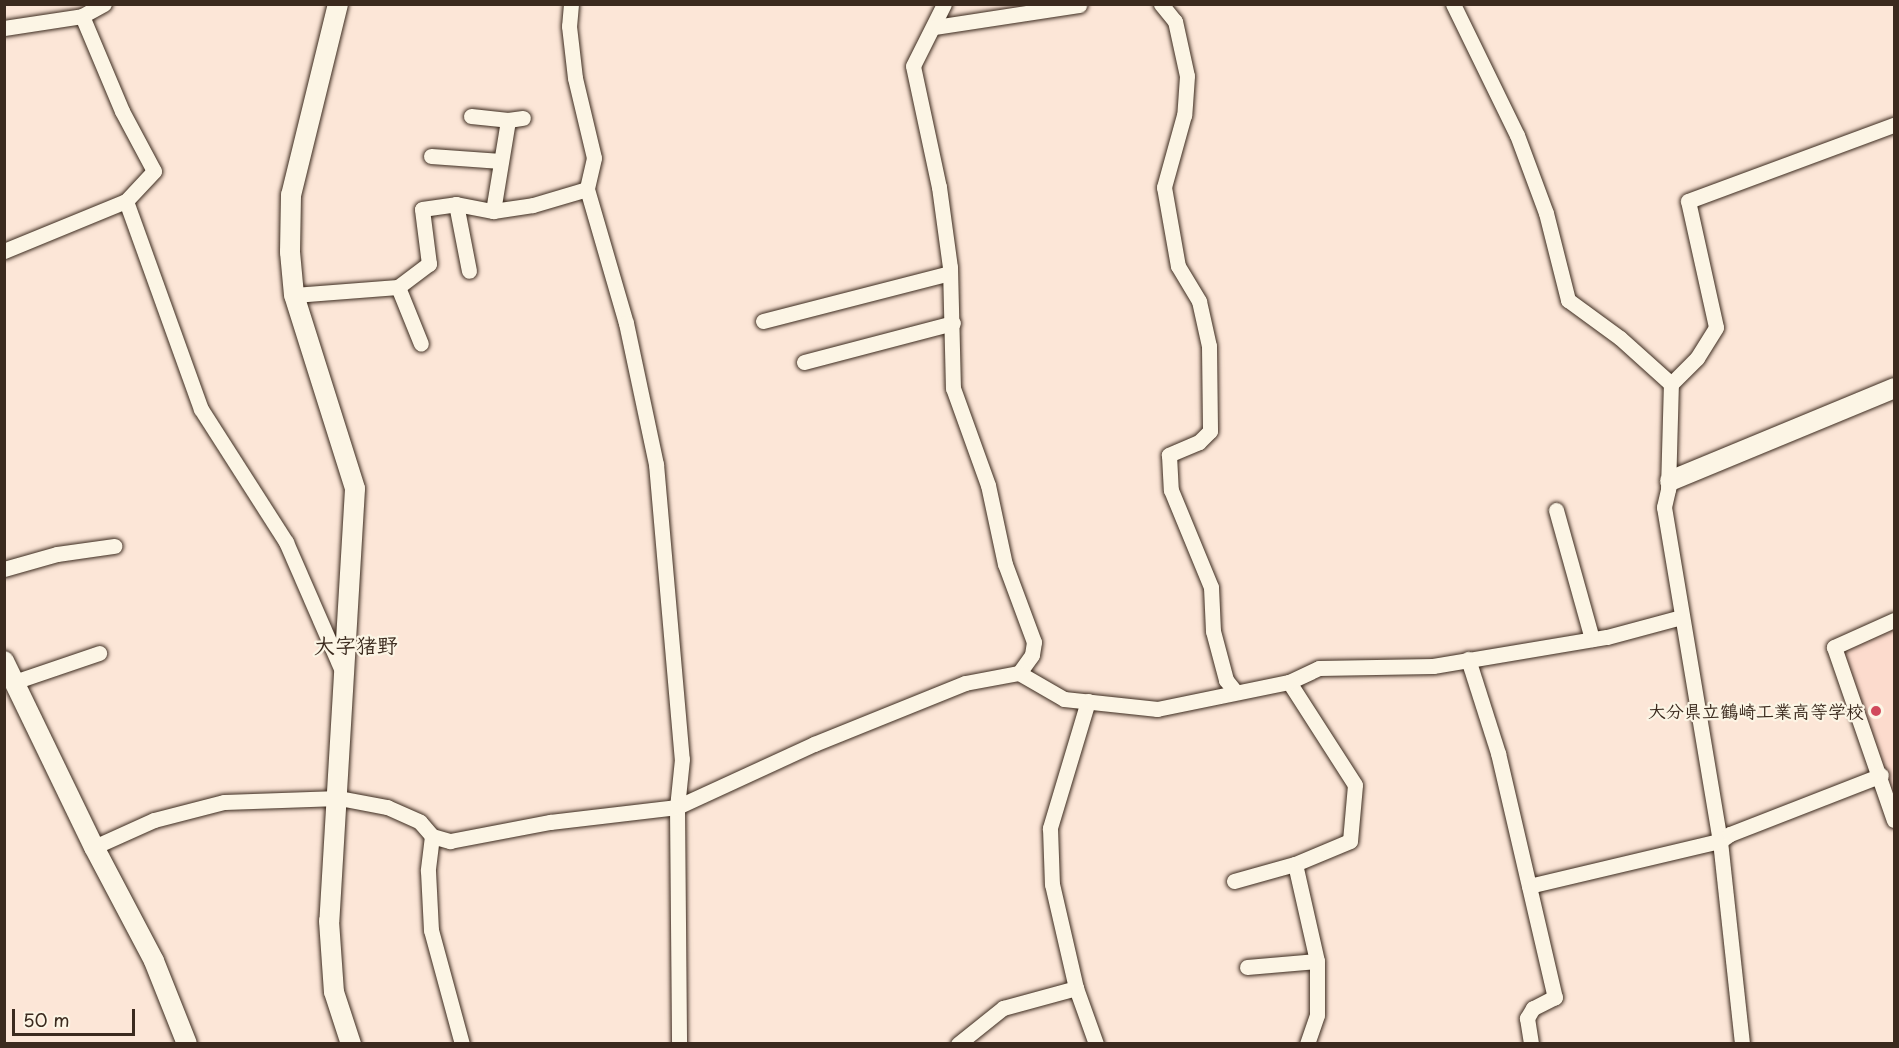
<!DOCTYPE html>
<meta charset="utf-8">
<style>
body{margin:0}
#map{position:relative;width:1899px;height:1048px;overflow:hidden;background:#fce6d7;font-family:"Playpen Sans","Klee One",sans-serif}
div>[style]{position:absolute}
.built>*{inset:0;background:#fcdbcd}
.roads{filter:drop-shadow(0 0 2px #3b2a1e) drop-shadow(0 0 2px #3b2a1e)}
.minor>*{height:15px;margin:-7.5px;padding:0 7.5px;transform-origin:7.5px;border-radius:7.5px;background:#fcf5e5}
.tertiary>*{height:20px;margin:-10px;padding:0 10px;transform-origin:10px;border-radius:10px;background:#fcf5e5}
.dots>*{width:16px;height:16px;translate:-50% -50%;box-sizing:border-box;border:3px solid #fcf5e5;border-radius:50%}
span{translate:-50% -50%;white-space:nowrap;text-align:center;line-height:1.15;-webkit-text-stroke:4.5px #fcf5e5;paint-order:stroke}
.poi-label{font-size:18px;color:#3b2a1e;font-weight:700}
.right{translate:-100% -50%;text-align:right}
.quarter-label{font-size:21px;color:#3b2a1e;font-weight:700}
.frame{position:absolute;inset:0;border:6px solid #3b2a1e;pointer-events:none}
.scale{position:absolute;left:12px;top:1009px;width:123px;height:27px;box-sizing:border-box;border:3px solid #3b2a1e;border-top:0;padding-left:8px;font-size:18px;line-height:21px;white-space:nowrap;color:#3b2a1e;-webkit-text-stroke:4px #fcf5e5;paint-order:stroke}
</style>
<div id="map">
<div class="built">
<i style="clip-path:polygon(1894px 620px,1894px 820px,1834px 647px)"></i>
</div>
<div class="roads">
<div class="minor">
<i style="left:571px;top:4px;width:22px;rotate:95deg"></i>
<i style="left:569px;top:26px;width:52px;rotate:83.4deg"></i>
<i style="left:575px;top:78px;width:82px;rotate:76.6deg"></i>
<i style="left:594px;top:158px;width:32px;rotate:103deg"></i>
<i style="left:587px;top:189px;width:140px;rotate:73.8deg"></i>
<i style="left:626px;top:323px;width:144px;rotate:78deg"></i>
<i style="left:656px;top:464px;width:296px;rotate:85deg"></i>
<i style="left:682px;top:759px;width:48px;rotate:95.9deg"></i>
<i style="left:677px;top:807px;width:237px;rotate:89.5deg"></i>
<i style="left:944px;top:4px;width:69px;rotate:116.6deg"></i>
<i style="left:913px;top:66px;width:124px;rotate:77.9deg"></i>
<i style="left:939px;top:187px;width:81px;rotate:82.2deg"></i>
<i style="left:950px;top:267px;width:121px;rotate:88.6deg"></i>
<i style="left:953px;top:388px;width:103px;rotate:70.2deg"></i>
<i style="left:988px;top:485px;width:81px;rotate:77.9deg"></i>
<i style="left:1005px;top:564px;width:83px;rotate:69.6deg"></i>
<i style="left:1034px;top:642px;width:13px;rotate:99deg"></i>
<i style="left:1032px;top:655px;width:22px;rotate:126deg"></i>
<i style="left:1161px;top:4px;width:22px;rotate:51deg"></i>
<i style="left:1175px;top:21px;width:56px;rotate:77.7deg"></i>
<i style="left:1187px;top:76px;width:39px;rotate:94deg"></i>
<i style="left:1184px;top:115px;width:75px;rotate:105.5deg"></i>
<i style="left:1164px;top:187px;width:80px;rotate:80deg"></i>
<i style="left:1178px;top:266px;width:41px;rotate:59deg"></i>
<i style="left:1199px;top:301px;width:46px;rotate:77.5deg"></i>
<i style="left:1209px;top:346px;width:85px;rotate:89.3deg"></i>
<i style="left:1210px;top:431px;width:16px;rotate:135deg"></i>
<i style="left:1199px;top:442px;width:33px;rotate:157deg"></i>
<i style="left:1169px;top:455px;width:35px;rotate:87deg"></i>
<i style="left:1171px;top:490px;width:105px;rotate:67.6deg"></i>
<i style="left:1211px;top:587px;width:44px;rotate:87.4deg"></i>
<i style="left:1213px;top:631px;width:51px;rotate:75.1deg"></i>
<i style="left:1226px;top:680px;width:14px;rotate:51deg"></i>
<i style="left:1453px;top:4px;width:146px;rotate:64deg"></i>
<i style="left:1517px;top:135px;width:83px;rotate:69.6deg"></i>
<i style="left:1546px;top:213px;width:90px;rotate:75.8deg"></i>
<i style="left:1568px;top:300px;width:64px;rotate:36.2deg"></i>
<i style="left:1620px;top:338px;width:69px;rotate:42deg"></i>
<i style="left:935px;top:27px;width:146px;rotate:-8.7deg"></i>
<i style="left:4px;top:28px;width:79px;rotate:-8.7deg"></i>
<i style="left:82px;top:16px;width:25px;rotate:-29deg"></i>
<i style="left:471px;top:116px;width:37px;rotate:6deg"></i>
<i style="left:431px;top:156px;width:70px;rotate:4.1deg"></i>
<i style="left:126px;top:201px;width:221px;rotate:70.2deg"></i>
<i style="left:201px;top:409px;width:158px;rotate:57.4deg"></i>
<i style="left:286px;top:542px;width:143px;rotate:66.5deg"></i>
<i style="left:456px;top:204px;width:68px;rotate:79deg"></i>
<i style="left:493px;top:211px;width:92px;rotate:-80.6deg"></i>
<i style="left:508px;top:120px;width:15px;rotate:-8deg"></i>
<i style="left:4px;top:251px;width:132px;rotate:-22.3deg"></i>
<i style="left:126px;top:201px;width:41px;rotate:-47deg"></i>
<i style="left:154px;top:171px;width:68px;rotate:-118.1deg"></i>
<i style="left:122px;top:111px;width:103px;rotate:-112.8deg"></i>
<i style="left:398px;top:287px;width:61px;rotate:68deg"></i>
<i style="left:294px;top:295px;width:104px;rotate:-4.4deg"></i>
<i style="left:398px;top:287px;width:39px;rotate:-37deg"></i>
<i style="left:429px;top:264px;width:55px;rotate:-97.3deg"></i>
<i style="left:422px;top:209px;width:34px;rotate:-8deg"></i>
<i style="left:456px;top:204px;width:38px;rotate:11deg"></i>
<i style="left:493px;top:211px;width:40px;rotate:-8.5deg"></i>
<i style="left:533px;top:205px;width:56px;rotate:-16.5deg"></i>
<i style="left:763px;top:321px;width:193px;rotate:-14.4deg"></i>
<i style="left:804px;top:362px;width:154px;rotate:-14.7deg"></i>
<i style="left:1670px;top:481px;width:27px;rotate:103deg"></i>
<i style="left:1664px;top:507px;width:339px;rotate:80.5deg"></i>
<i style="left:1720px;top:841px;width:204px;rotate:83.8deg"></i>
<i style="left:1668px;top:489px;width:105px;rotate:-88.4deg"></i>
<i style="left:1671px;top:384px;width:37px;rotate:-45deg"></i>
<i style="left:1697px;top:358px;width:36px;rotate:-58deg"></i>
<i style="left:1716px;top:327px;width:129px;rotate:-102.5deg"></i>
<i style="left:1688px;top:201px;width:220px;rotate:-20.3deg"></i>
<i style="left:1556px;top:510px;width:134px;rotate:74.4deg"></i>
<i style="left:4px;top:569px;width:55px;rotate:-15.8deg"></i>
<i style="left:57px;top:554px;width:58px;rotate:-8deg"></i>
<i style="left:1894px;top:620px;width:66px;rotate:155.8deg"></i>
<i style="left:1834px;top:647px;width:183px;rotate:70.9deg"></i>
<i style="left:1468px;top:659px;width:99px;rotate:72.3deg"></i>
<i style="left:1498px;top:753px;width:251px;rotate:76.9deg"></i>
<i style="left:1555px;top:997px;width:25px;rotate:153deg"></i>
<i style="left:1533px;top:1008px;width:12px;rotate:121deg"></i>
<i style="left:1527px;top:1018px;width:26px;rotate:81deg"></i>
<i style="left:14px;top:682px;width:90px;rotate:-18.8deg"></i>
<i style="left:1289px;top:682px;width:122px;rotate:57.3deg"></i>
<i style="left:1355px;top:785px;width:56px;rotate:95.1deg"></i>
<i style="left:1350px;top:841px;width:60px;rotate:157.3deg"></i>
<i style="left:1295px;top:864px;width:99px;rotate:77.2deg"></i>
<i style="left:1317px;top:961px;width:54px;rotate:90deg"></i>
<i style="left:1317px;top:1015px;width:31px;rotate:109deg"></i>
<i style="left:1088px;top:701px;width:133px;rotate:106.7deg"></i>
<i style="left:1050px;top:828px;width:56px;rotate:88deg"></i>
<i style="left:1052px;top:884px;width:107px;rotate:77deg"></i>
<i style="left:1076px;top:988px;width:59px;rotate:70.3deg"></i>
<i style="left:432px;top:836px;width:35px;rotate:97deg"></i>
<i style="left:428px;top:871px;width:59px;rotate:87.1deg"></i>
<i style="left:431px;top:930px;width:118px;rotate:74.8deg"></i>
<i style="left:94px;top:847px;width:66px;rotate:-24.2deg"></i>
<i style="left:154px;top:820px;width:72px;rotate:-14.4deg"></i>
<i style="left:224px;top:802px;width:115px;rotate:-2deg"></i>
<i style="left:339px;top:798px;width:49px;rotate:10.6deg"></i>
<i style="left:387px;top:807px;width:36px;rotate:24deg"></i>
<i style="left:420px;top:822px;width:18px;rotate:49deg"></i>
<i style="left:432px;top:836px;width:19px;rotate:16deg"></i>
<i style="left:450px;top:841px;width:102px;rotate:-10.8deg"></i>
<i style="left:550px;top:822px;width:128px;rotate:-6.7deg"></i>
<i style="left:677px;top:807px;width:151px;rotate:-24.7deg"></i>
<i style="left:814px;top:744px;width:163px;rotate:-22deg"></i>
<i style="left:965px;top:683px;width:55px;rotate:-10.5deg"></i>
<i style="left:1019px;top:673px;width:52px;rotate:30deg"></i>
<i style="left:1064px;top:699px;width:94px;rotate:6.1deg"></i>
<i style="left:1157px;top:709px;width:135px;rotate:-11.6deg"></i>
<i style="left:1289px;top:682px;width:33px;rotate:-25deg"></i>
<i style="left:1319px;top:668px;width:114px;rotate:-1deg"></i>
<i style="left:1433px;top:666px;width:176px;rotate:-9.5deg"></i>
<i style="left:1607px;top:637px;width:77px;rotate:-15.1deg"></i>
<i style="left:1234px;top:881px;width:63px;rotate:-15.6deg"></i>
<i style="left:1529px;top:886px;width:196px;rotate:-13.3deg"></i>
<i style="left:1720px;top:841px;width:12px;rotate:-35deg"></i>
<i style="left:1730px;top:834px;width:162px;rotate:-21.3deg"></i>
<i style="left:1247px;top:967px;width:70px;rotate:-4.9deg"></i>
<i style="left:958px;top:1044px;width:58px;rotate:-38.7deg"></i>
<i style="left:1003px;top:1008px;width:76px;rotate:-15.3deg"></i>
</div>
<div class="tertiary">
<i style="left:338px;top:4px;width:197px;rotate:103.8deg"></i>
<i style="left:291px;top:195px;width:57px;rotate:91deg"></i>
<i style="left:290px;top:252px;width:43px;rotate:84.7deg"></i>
<i style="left:294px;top:295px;width:203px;rotate:72.5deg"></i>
<i style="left:355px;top:489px;width:433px;rotate:93.4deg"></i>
<i style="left:329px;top:921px;width:71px;rotate:86deg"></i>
<i style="left:334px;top:992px;width:55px;rotate:71.9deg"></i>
<i style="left:1670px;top:481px;width:243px;rotate:-22.5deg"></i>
<i style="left:4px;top:661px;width:207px;rotate:64.2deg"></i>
<i style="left:94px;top:847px;width:129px;rotate:62.2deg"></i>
<i style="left:154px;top:961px;width:89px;rotate:68.3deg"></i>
</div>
</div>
<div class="dots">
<i style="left:1876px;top:711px;background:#d1495b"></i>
</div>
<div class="poi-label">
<span class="right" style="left:1864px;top:711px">大分県立鶴崎工業高等学校</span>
</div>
<div class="quarter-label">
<span style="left:356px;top:644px">大字猪野</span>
</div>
<div class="frame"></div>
<div class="scale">50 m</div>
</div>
